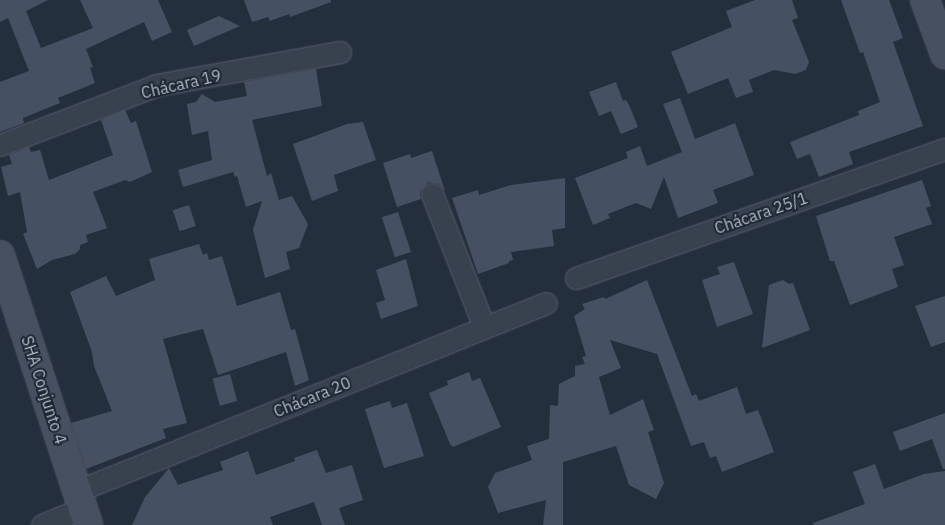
<!DOCTYPE html>
<meta charset="utf-8">
<style>
body{margin:0}
#map{position:relative;width:945px;height:525px;overflow:hidden;background:#242f3e;font-family:"IBM Plex Sans",sans-serif}
div>[style]{position:absolute}
.building>*{inset:0;background:#455162;transform-origin:0 0}
.roads{filter:drop-shadow(0 0 1px #565f6c) drop-shadow(0 0 1px #565f6c)}
.street>*{height:21px;margin:-10.5px;padding:0 10.5px;transform-origin:10.5px;border-radius:10.5px;background:#38414e}
.secondary>*{height:28px;margin:-14px;padding:0 14px;transform-origin:14px;border-radius:14px;background:#465061}
span{translate:-50% -50%;white-space:nowrap;text-align:center;line-height:1.15;-webkit-text-stroke:4px #1d2633;paint-order:stroke}
.street-label{font-size:16px;color:#b4bcc9}
</style>
<div id="map">
<div class="building">
<i style="clip-path:polygon(0 0,48px 0,26px 11px,41px 48px,93px 28px,80px 0,158px 0,172px 32px,152px 41px,144px 22px,86px 49px,93px 67px,90px 68px,95px 83px,58px 98px,60px 103px,23px 118px,24px 123px,0 132px,0 82px,29px 71px,8px 18px,0 22px)"></i>
<i style="clip-path:polygon(244px 0,331px 0,331px 2px,290px 17px,289px 14px,270px 21px,268px 17px,252px 22px)"></i>
<i style="clip-path:polygon(755px 0,792px 0,798px 18px,792px 20px,809px 62px,806px 70px,795px 74px,774px 70px,749px 80px,753px 92px,736px 98px,728px 78px,688px 94px,671px 52px,732px 27px,726px 11px)"></i>
<i style="clip-path:polygon(841px 0,889px 0,903px 38px,893px 42px,923px 126px,849px 152px,853px 164px,819px 177px,810px 154px,797px 159px,790px 142px,859px 115px,858px 111px,880px 102px,863px 52px,860px 53px)"></i>
<i style="clip-path:polygon(219px 16px,240px 26px,194px 46px,187px 30px)"></i>
<i style="clip-path:polygon(316px 69px,322px 106px,252px 120px,267px 176px,271px 173px,279px 200px,292px 196px,308px 224px,299px 248px,286px 252px,290px 269px,265px 278px,253px 230px,262px 201px,246px 207px,237px 176px,235px 177px,233px 172px,183px 187px,178px 170px,212px 160px,208px 131px,192px 135px,187px 104px,196px 102px,202px 94px,215px 102px,247px 96px,244px 82px)"></i>
<i style="clip-path:polygon(616px 82px,623px 101px,626px 100px,630px 107px,638px 127px,621px 134px,611px 111px,599px 116px,589px 92px)"></i>
<i style="clip-path:polygon(680px 98px,695px 139px,735px 123px,754px 175px,713px 190px,718px 203px,678px 218px,664px 177px,651px 209px,636px 203px,608px 214px,610px 218px,593px 225px,575px 178px,628px 158px,626px 152px,640px 146px,647px 166px,682px 152px,663px 104px)"></i>
<i style="clip-path:polygon(125px 110px,131px 123px,136px 121px,152px 172px,130px 182px,125px 180px,93px 192px,107px 228px,86px 235px,88px 242px,80px 245px,80px 249px,75px 254px,52px 260px,37px 269px,23px 234px,27px 232px,20px 192px,8px 196px,1px 167px,12px 164px,9px 155px,29px 147px,31px 152px,40px 150px,49px 180px,113px 155px,101px 120px)"></i>
<i style="clip-path:polygon(363px 122px,376px 160px,334px 175px,338px 191px,312px 201px,293px 144px,347px 124px)"></i>
<i style="clip-path:polygon(432px 151px,445px 191px,439px 184px,428px 182px,420px 192px,421px 199px,397px 207px,383px 163px,410px 154px,411px 158px)"></i>
<i style="clip-path:polygon(565px 178px,565px 228px,552px 230px,554px 246px,511px 252px,513px 260px,509px 261px,509px 263px,478px 274px,452px 198px,478px 190px,479px 195px,511px 185px)"></i>
<i style="clip-path:polygon(922px 180px,931px 206px,926px 208px,932px 224px,894px 237px,904px 265px,892px 269px,898px 287px,850px 305px,834px 261px,830px 261px,816px 216px)"></i>
<i style="left:189px;top:205px;width:22px;height:17px;rotate:72deg"></i>
<i style="left:398px;top:212px;width:42px;height:17px;rotate:72deg"></i>
<i style="clip-path:polygon(199px 244px,203px 255px,207px 253px,209px 260px,222px 256px,237px 306px,280px 292px,291px 330px,295px 329px,309px 380px,295px 386px,286px 352px,218px 375px,203px 329px,163px 339px,187px 423px,163px 429px,166px 438px,86px 469px,71px 423px,112px 411px,94px 366px,92px 352px,70px 292px,106px 276px,116px 296px,155px 280px,149px 259px)"></i>
<i style="clip-path:polygon(406px 259px,418px 306px,381px 319px,376px 303px,385px 300px,376px 270px)"></i>
<i style="clip-path:polygon(734px 262px,753px 314px,717px 327px,702px 280px,720px 274px,717px 267px)"></i>
<i style="clip-path:polygon(647px 280px,692px 396px,696px 394px,699px 401px,737px 387px,746px 414px,758px 410px,774px 452px,722px 472px,716px 456px,710px 458px,704px 442px,691px 446px,657px 354px,610px 340px,621px 368px,599px 377px,610px 415px,643px 399px,654px 430px,648px 432px,664px 483px,656px 499px,629px 485px,616px 446px,563px 462px,563px 525px,543px 525px,546px 500px,498px 513px,488px 487px,495px 473px,532px 460px,527px 446px,549px 439px,550px 405px,558px 406px,559px 384px,575px 376px,575px 366px,585px 364px,582px 357px,586px 356px,574px 316px,585px 309px,582px 304px,604px 297px,605px 299px)"></i>
<i style="clip-path:polygon(783px 280px,789px 284px,793px 283px,810px 330px,762px 348px,769px 285px)"></i>
<i style="clip-path:polygon(945px 296px,945px 342px,931px 347px,915px 306px)"></i>
<i style="clip-path:polygon(469px 372px,472px 381px,480px 378px,501px 427px,453px 447px,450px 444px,429px 393px,448px 385px,447px 381px)"></i>
<i style="left:230px;top:374px;width:28px;height:18px;rotate:75deg"></i>
<i style="clip-path:polygon(390px 401px,392px 408px,407px 403px,424px 456px,384px 468px,365px 409px)"></i>
<i style="clip-path:polygon(945px 413px,945px 469px,943px 469px,932px 439px,900px 451px,893px 432px)"></i>
<i style="clip-path:polygon(317px 450px,326px 473px,352px 465px,363px 500px,339px 508px,345px 525px,322px 525px,314px 502px,270px 517px,273px 525px,132px 525px,145px 497px,169px 468px,178px 485px,223px 470px,220px 462px,248px 451px,256px 475px,295px 461px,294px 458px)"></i>
<i style="clip-path:polygon(875px 464px,884px 489px,924px 474px,945px 471px,945px 525px,814px 525px,813px 523px,865px 504px,853px 472px)"></i>
</div>
<div class="roads">
<div class="street">
<i style="left:0;top:145px;width:168px;rotate:-20.9deg"></i>
<i style="left:157px;top:85px;width:186px;rotate:-10.2deg"></i>
<i style="left:432px;top:194px;width:143px;rotate:68.6deg"></i>
<i style="left:576px;top:278px;width:391px;rotate:-19.3deg"></i>
<i style="left:77px;top:491px;width:505px;rotate:-21.84deg"></i>
<i style="left:42px;top:525px;width:44px;rotate:-22.5deg"></i>
</div>
<div class="secondary">
<i style="left:925px;top:0;width:58px;rotate:69.7deg"></i>
<i style="left:0;top:255px;width:284px;rotate:71.9deg"></i>
</div>
</div>
<div class="street-label">
<span style="left:181px;top:84px;rotate:-13deg">Chácara 19</span>
<span style="left:761px;top:213px;rotate:-19deg">Chácara 25/1</span>
<span style="left:44px;top:390px;rotate:72deg">SHA Conjunto 4</span>
<span style="left:312px;top:397px;rotate:-22deg">Chácara 20</span>
</div>
</div>
